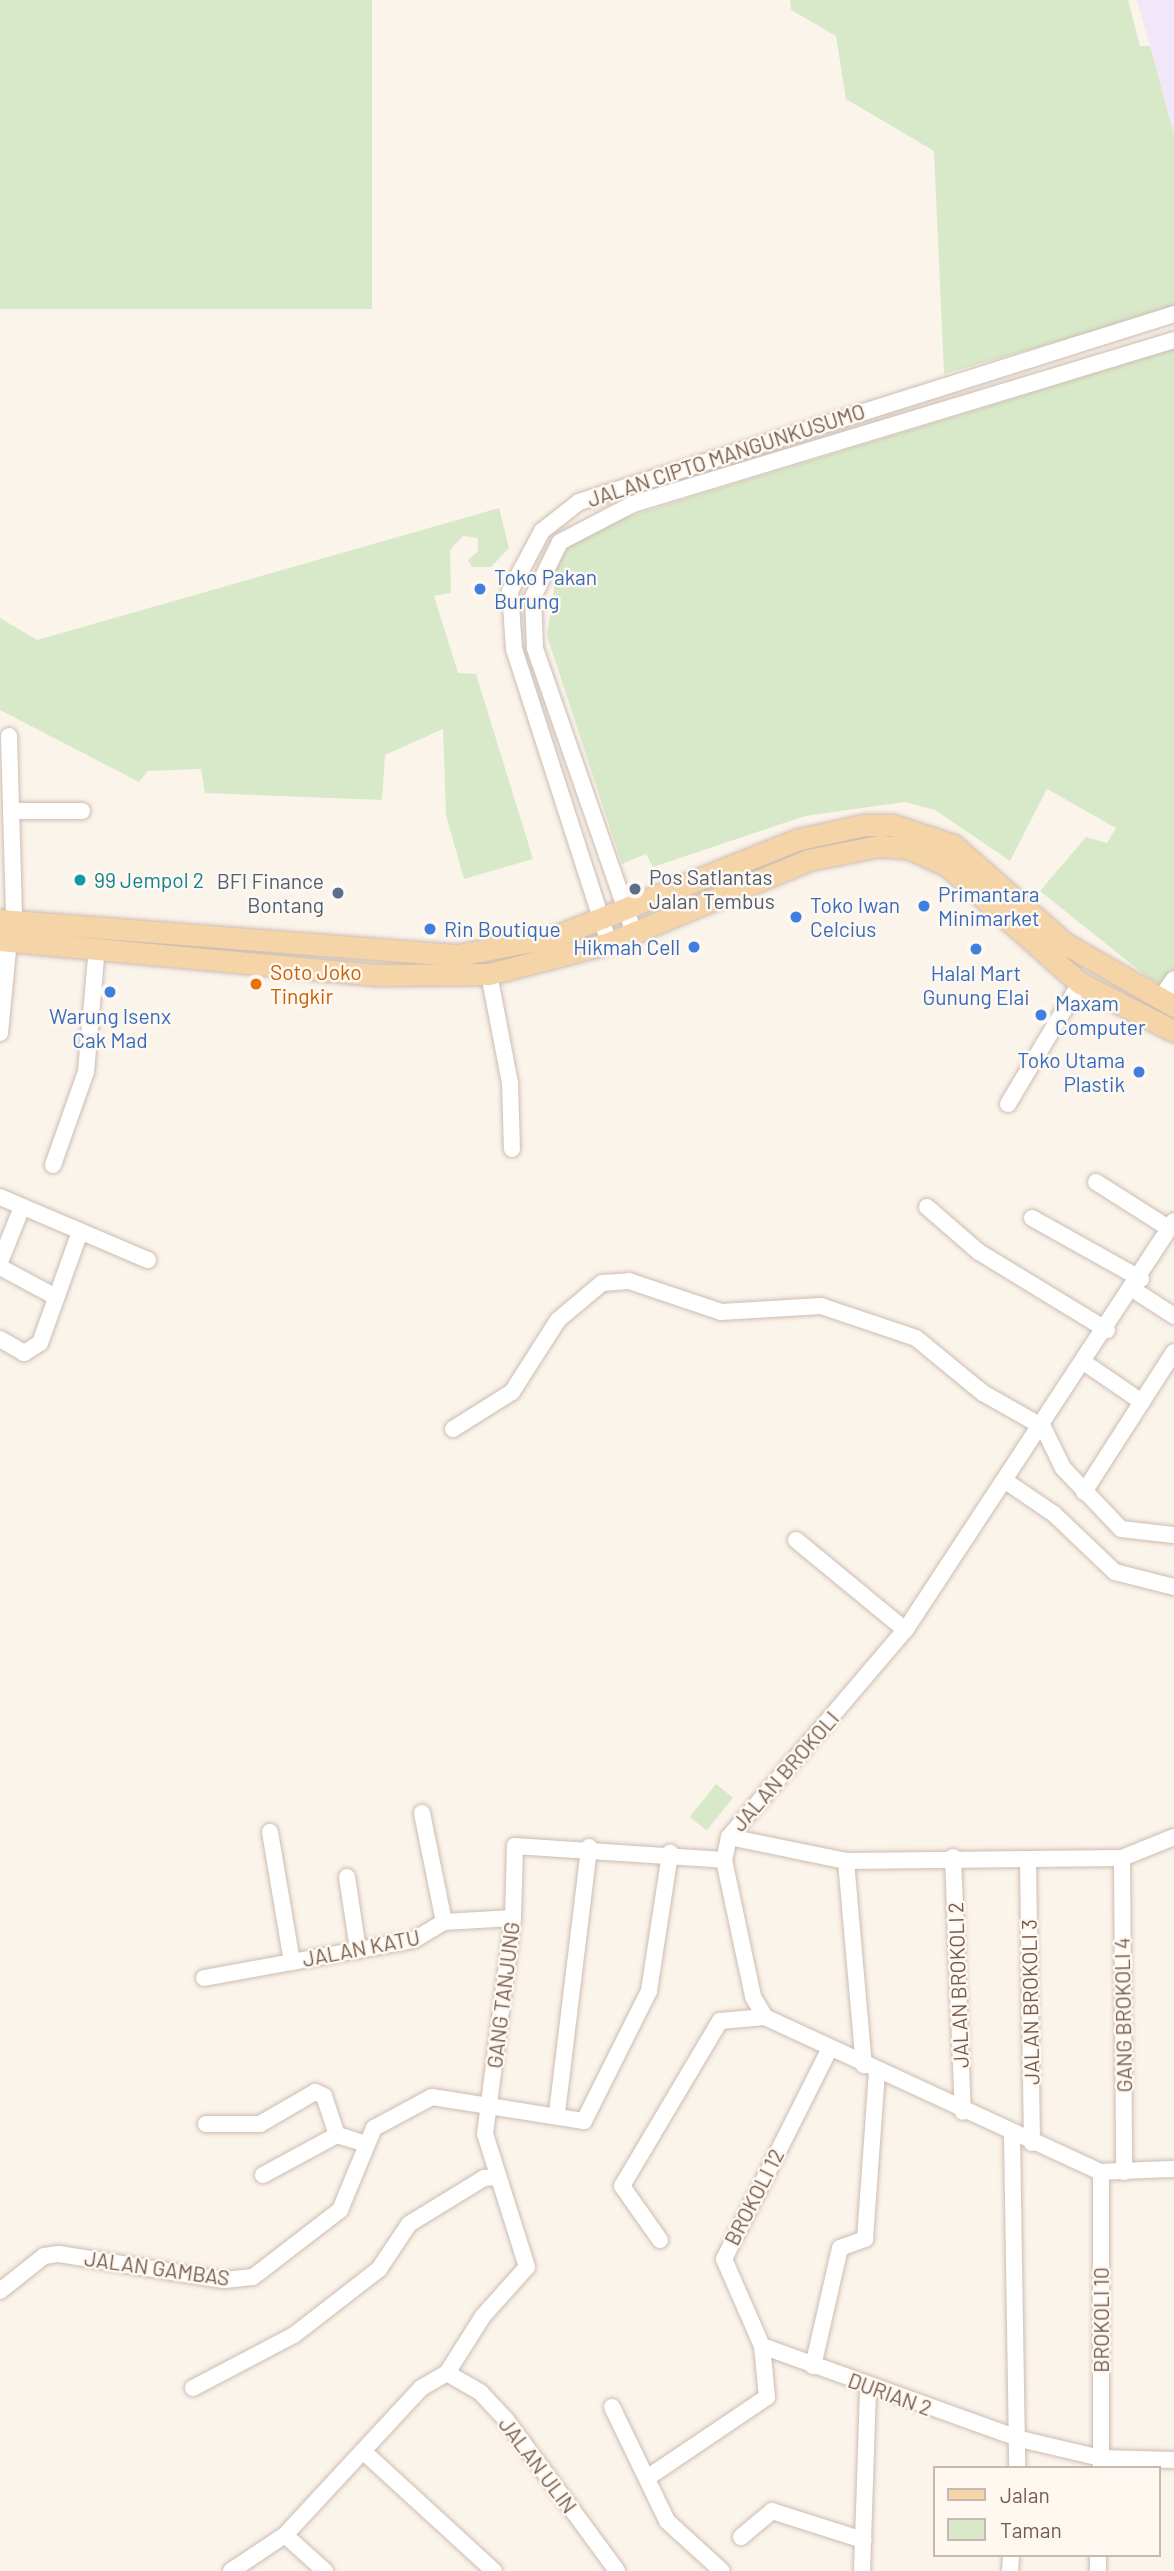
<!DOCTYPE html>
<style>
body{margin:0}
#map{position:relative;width:1174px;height:2571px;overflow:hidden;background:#fbf4eb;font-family:Barlow,sans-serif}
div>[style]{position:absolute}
.education>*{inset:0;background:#f1e7f8}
.green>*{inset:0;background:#d8e9c9;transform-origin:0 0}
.roads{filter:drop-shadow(0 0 2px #cdbcb1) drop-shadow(0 0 2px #cdbcb1)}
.minor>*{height:16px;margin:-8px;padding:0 8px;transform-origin:8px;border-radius:8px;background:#fff}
.major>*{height:21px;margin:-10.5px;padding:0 10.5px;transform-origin:10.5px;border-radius:10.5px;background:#f5d5a8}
.dots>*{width:19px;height:19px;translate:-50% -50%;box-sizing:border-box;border:4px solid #fef8f1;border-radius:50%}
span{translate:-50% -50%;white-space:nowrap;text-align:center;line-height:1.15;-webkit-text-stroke:5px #fef8f1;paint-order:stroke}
.street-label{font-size:21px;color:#755b4f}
.shop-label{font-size:21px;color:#366cbe}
.left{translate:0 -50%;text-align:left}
.right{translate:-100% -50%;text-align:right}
.service-label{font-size:21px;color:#4e5e75}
.culture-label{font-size:21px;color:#0d838f}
.food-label{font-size:21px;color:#c56008}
.legend{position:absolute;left:933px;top:2466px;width:228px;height:91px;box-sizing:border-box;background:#fef8f1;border:2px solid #c7b9b0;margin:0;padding:9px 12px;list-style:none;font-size:21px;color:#755b4f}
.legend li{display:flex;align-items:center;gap:14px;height:35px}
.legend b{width:35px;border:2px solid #c7b9b0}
</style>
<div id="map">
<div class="education">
<i style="clip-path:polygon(1137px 0,1174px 0,1174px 134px,1150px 46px)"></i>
</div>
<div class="green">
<i style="left:0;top:0;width:372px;height:309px"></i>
<i style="clip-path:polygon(790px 0,1128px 0,1140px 46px,1150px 46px,1174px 134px,1174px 308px,944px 374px,934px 151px,846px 99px,836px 36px,791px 10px)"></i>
<i style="clip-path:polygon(1174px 349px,1174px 988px,1150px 979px,1040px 891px,1086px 837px,1107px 843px,1116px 828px,1047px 789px,1010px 861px,935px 810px,905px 802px,805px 816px,653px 867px,646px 854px,622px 864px,547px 636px,558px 561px,581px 531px)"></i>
<i style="clip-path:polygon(499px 508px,509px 548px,491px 567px,472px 567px,468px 560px,478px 551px,478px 538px,463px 536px,450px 550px,451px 593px,434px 596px,458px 673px,476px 674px,533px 859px,464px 879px,446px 815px,443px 729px,385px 755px,382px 800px,205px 793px,201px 769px,148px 771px,139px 782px,0 710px,0 618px,37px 640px)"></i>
<i style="left:716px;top:1784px;width:22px;height:42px;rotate:39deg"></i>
</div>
<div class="roads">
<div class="minor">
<i style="left:9px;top:736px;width:183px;rotate:88.4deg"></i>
<i style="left:11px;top:811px;width:71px"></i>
<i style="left:633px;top:930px;width:299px;rotate:-109.2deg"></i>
<i style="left:535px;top:648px;width:51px;rotate:-92.2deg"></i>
<i style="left:533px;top:597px;width:61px;rotate:-63.9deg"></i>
<i style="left:560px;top:542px;width:82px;rotate:-27.5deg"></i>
<i style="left:633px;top:504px;width:565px;rotate:-16.86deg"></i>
<i style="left:609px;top:943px;width:309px;rotate:-107.9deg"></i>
<i style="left:514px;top:649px;width:58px;rotate:-93.9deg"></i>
<i style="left:510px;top:591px;width:68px;rotate:-61.9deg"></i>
<i style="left:542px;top:531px;width:47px;rotate:-38.1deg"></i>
<i style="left:579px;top:502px;width:624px;rotate:-17.53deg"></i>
<i style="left:489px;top:974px;width:111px;rotate:79.1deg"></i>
<i style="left:510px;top:1083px;width:66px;rotate:88.3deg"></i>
<i style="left:1160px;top:999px;width:24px;rotate:-55deg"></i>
<i style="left:0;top:1033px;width:93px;rotate:-84.5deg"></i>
<i style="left:1008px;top:1104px;width:141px;rotate:-59.2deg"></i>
<i style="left:53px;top:1165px;width:99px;rotate:-70.5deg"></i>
<i style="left:86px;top:1072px;width:125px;rotate:-85deg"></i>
<i style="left:1096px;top:1182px;width:88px;rotate:32.4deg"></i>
<i style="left:0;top:1197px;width:161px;rotate:23.1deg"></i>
<i style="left:927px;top:1207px;width:69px;rotate:40.9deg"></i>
<i style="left:979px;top:1252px;width:150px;rotate:31.4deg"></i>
<i style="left:1032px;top:1218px;width:125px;rotate:29.2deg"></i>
<i style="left:1174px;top:1221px;width:490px;rotate:123.3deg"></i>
<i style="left:905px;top:1630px;width:272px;rotate:130.4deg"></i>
<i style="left:729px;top:1837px;width:24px;rotate:102deg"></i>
<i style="left:724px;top:1860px;width:140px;rotate:78deg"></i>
<i style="left:753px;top:1997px;width:23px;rotate:59deg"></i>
<i style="left:765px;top:2017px;width:370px;rotate:24.8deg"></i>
<i style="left:1101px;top:2172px;width:73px;rotate:-2.4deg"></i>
<i style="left:0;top:1262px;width:59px;rotate:-68.2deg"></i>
<i style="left:0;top:1267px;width:64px;rotate:28.2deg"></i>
<i style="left:1134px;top:1290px;width:48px;rotate:33deg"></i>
<i style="left:0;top:1339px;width:28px;rotate:30deg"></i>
<i style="left:24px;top:1353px;width:19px;rotate:-32deg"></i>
<i style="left:40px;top:1343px;width:118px;rotate:-70.2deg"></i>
<i style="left:1085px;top:1363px;width:69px;rotate:34.4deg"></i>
<i style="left:453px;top:1429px;width:70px;rotate:-32.1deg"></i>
<i style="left:512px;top:1392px;width:85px;rotate:-57.4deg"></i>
<i style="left:558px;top:1320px;width:57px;rotate:-40.1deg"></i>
<i style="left:602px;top:1283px;width:27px;rotate:-4deg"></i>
<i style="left:629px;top:1281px;width:97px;rotate:18.6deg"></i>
<i style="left:721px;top:1312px;width:100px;rotate:-3.4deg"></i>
<i style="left:821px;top:1306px;width:100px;rotate:18.6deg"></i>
<i style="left:916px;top:1338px;width:87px;rotate:39.4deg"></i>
<i style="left:983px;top:1393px;width:69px;rotate:29.5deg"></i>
<i style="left:1043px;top:1427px;width:46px;rotate:64deg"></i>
<i style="left:1063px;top:1468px;width:84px;rotate:46.4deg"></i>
<i style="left:1121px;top:1529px;width:53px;rotate:6.5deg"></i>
<i style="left:1007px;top:1482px;width:57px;rotate:34.2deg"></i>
<i style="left:1054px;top:1514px;width:84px;rotate:43.6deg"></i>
<i style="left:1115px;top:1572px;width:61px;rotate:14.3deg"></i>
<i style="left:1084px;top:1492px;width:166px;rotate:-57.3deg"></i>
<i style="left:796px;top:1540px;width:141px;rotate:39.5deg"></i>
<i style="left:422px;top:1813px;width:111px;rotate:78.6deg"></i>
<i style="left:270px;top:1832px;width:132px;rotate:80.4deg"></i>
<i style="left:729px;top:1837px;width:119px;rotate:11.6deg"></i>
<i style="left:846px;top:1861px;width:276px;rotate:-0.6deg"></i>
<i style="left:1122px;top:1858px;width:56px;rotate:-22deg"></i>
<i style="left:953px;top:1857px;width:255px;rotate:87.8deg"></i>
<i style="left:1122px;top:1858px;width:314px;rotate:89.6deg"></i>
<i style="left:1028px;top:1860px;width:283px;rotate:89.2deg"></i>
<i style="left:846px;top:1861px;width:205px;rotate:85deg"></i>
<i style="left:347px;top:1877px;width:74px;rotate:81.4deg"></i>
<i style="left:204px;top:1978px;width:213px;rotate:-10.3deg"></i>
<i style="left:414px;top:1940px;width:35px;rotate:-31deg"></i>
<i style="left:444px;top:1922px;width:69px;rotate:-3.3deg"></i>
<i style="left:557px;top:2113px;width:268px;rotate:-83.1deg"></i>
<i style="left:206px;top:2124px;width:54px"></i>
<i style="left:260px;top:2124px;width:64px;rotate:-30.2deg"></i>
<i style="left:315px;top:2092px;width:10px;rotate:24deg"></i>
<i style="left:324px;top:2096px;width:41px;rotate:71.6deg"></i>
<i style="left:1012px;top:2134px;width:334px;rotate:89.1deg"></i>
<i style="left:1101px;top:2172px;width:296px;rotate:90deg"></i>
<i style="left:263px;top:2175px;width:84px;rotate:-28.4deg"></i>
<i style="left:337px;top:2135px;width:27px;rotate:17deg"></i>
<i style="left:660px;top:2240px;width:66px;rotate:-125.1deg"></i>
<i style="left:622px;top:2186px;width:192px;rotate:-59.3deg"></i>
<i style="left:720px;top:2021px;width:45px;rotate:-5.1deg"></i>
<i style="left:0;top:2291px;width:56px;rotate:-38.5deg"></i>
<i style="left:44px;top:2256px;width:15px;rotate:-8deg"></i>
<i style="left:59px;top:2254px;width:167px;rotate:9deg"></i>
<i style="left:224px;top:2280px;width:29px;rotate:-6deg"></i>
<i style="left:253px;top:2277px;width:110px;rotate:-37.6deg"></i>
<i style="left:340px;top:2210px;width:89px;rotate:-67.5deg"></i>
<i style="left:374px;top:2128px;width:66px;rotate:-28.1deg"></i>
<i style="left:432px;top:2097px;width:154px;rotate:9deg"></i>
<i style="left:584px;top:2121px;width:145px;rotate:-63.4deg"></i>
<i style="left:649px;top:1991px;width:140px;rotate:-81.3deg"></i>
<i style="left:762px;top:2346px;width:274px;rotate:19.8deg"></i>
<i style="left:1020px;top:2439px;width:83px;rotate:13.2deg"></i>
<i style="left:1101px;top:2458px;width:73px;rotate:1.6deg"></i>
<i style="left:813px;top:2366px;width:121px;rotate:-77.1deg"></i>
<i style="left:840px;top:2248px;width:27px;rotate:-20deg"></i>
<i style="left:865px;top:2239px;width:169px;rotate:-85.9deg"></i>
<i style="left:447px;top:2373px;width:67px;rotate:-57.7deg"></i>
<i style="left:483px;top:2316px;width:66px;rotate:-48.1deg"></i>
<i style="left:527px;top:2267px;width:139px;rotate:-107.5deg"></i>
<i style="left:485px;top:2134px;width:218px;rotate:-82.6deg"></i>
<i style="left:513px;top:1918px;width:72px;rotate:-88.4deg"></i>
<i style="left:515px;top:1846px;width:209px;rotate:3.8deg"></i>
<i style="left:447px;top:2373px;width:39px;rotate:30deg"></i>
<i style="left:481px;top:2393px;width:38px;rotate:47deg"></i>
<i style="left:507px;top:2421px;width:186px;rotate:53.7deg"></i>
<i style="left:193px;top:2388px;width:114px;rotate:-27.7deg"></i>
<i style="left:294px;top:2335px;width:108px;rotate:-37.8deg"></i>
<i style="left:379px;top:2269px;width:54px;rotate:-56.3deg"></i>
<i style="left:409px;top:2224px;width:88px;rotate:-31.5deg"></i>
<i style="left:484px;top:2178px;width:14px;rotate:-4deg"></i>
<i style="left:612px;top:2407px;width:127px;rotate:64.2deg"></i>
<i style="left:667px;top:2521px;width:74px;rotate:42.3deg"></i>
<i style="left:364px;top:2452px;width:176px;rotate:42.5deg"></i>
<i style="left:647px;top:2478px;width:145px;rotate:-34deg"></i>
<i style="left:767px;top:2397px;width:51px;rotate:-95.6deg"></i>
<i style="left:762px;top:2346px;width:95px;rotate:-113.6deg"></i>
<i style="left:724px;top:2259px;width:234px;rotate:-63.3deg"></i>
<i style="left:285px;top:2535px;width:54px;rotate:42deg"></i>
<i style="left:741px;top:2537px;width:40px;rotate:-40deg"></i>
<i style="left:772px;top:2511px;width:96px;rotate:17.7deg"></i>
<i style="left:231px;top:2571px;width:65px;rotate:-33.7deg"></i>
<i style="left:285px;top:2535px;width:200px;rotate:-47.2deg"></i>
<i style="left:421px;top:2388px;width:30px;rotate:-30deg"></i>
<i style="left:862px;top:2571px;width:183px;rotate:-88.1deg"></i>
<i style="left:1010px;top:2571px;width:16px;rotate:-86deg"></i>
<i style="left:1098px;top:2571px;width:16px;rotate:-90deg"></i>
</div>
<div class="major">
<i style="left:0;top:920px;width:459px;rotate:4.4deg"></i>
<i style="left:458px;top:955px;width:98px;rotate:-10.6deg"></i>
<i style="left:554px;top:937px;width:261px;rotate:-21.8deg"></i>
<i style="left:796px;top:840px;width:70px;rotate:-12.4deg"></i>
<i style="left:864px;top:825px;width:29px"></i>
<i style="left:893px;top:825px;width:63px;rotate:18.4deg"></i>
<i style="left:953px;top:845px;width:148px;rotate:41.4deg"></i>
<i style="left:1064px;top:943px;width:127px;rotate:29.8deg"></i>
<i style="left:0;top:940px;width:380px;rotate:5.3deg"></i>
<i style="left:378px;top:975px;width:111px;rotate:-0.5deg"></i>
<i style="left:489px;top:974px;width:124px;rotate:-14.5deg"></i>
<i style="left:609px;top:943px;width:216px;rotate:-22.6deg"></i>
<i style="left:808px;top:860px;width:72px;rotate:-11.2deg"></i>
<i style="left:879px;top:846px;width:29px;rotate:4deg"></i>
<i style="left:908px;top:848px;width:44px;rotate:24.2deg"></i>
<i style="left:948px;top:866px;width:176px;rotate:41.6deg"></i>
<i style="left:1080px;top:983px;width:106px;rotate:27.1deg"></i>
</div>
</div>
<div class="dots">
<i style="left:480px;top:589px;background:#3f7fe0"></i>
<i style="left:80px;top:880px;background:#0f9aa8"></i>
<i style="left:635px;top:889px;background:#5c6f8a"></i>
<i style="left:338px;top:893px;background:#5c6f8a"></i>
<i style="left:924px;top:906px;background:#3f7fe0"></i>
<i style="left:796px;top:917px;background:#3f7fe0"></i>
<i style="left:430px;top:929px;background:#3f7fe0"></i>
<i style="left:694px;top:947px;background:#3f7fe0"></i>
<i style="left:976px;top:949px;background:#3f7fe0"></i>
<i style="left:256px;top:984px;background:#e8710a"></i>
<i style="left:110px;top:992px;background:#3f7fe0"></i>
<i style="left:1041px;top:1015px;background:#3f7fe0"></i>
<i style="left:1139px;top:1072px;background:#3f7fe0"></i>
</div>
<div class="street-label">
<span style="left:726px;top:455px;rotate:-18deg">JALAN CIPTO MANGUNKUSUMO</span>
<span style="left:785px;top:1771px;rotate:-49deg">JALAN BROKOLI</span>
<span style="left:361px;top:1948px;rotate:-11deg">JALAN KATU</span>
<span style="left:958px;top:1985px;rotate:-92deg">JALAN BROKOLI 2</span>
<span style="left:503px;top:1995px;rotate:-83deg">GANG TANJUNG</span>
<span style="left:1030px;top:2002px;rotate:-91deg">JALAN BROKOLI 3</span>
<span style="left:1123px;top:2015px;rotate:-91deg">GANG BROKOLI 4</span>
<span style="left:754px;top:2197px;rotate:-63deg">BROKOLI 12</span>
<span style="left:157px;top:2268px;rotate:8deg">JALAN GAMBAS</span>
<span style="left:1101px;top:2320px;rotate:-90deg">BROKOLI 10</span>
<span style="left:890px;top:2394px;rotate:20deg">DURIAN 2</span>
<span style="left:538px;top:2465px;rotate:53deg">JALAN ULIN</span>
</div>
<div class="shop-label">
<span class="left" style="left:494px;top:589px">Toko Pakan<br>Burung</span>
<span class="left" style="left:938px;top:906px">Primantara<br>Minimarket</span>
<span class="left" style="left:810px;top:917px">Toko Iwan<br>Celcius</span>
<span class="left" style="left:444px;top:929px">Rin Boutique</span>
<span class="right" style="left:680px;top:947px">Hikmah Cell</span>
<span style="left:976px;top:985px">Halal Mart<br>Gunung Elai</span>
<span class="left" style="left:1055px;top:1015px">Maxam<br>Computer</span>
<span style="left:110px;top:1028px">Warung Isenx<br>Cak Mad</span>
<span class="right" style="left:1125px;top:1072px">Toko Utama<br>Plastik</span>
</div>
<div class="service-label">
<span class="left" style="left:649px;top:889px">Pos Satlantas<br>Jalan Tembus</span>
<span class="right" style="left:324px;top:893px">BFI Finance<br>Bontang</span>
</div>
<div class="culture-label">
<span class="left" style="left:94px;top:880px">99 Jempol 2</span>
</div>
<div class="food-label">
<span class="left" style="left:270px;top:984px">Soto Joko<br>Tingkir</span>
</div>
<ul class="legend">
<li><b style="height:9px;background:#f5d5a8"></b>Jalan</li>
<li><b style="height:19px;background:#d8e9c9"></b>Taman</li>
</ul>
</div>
